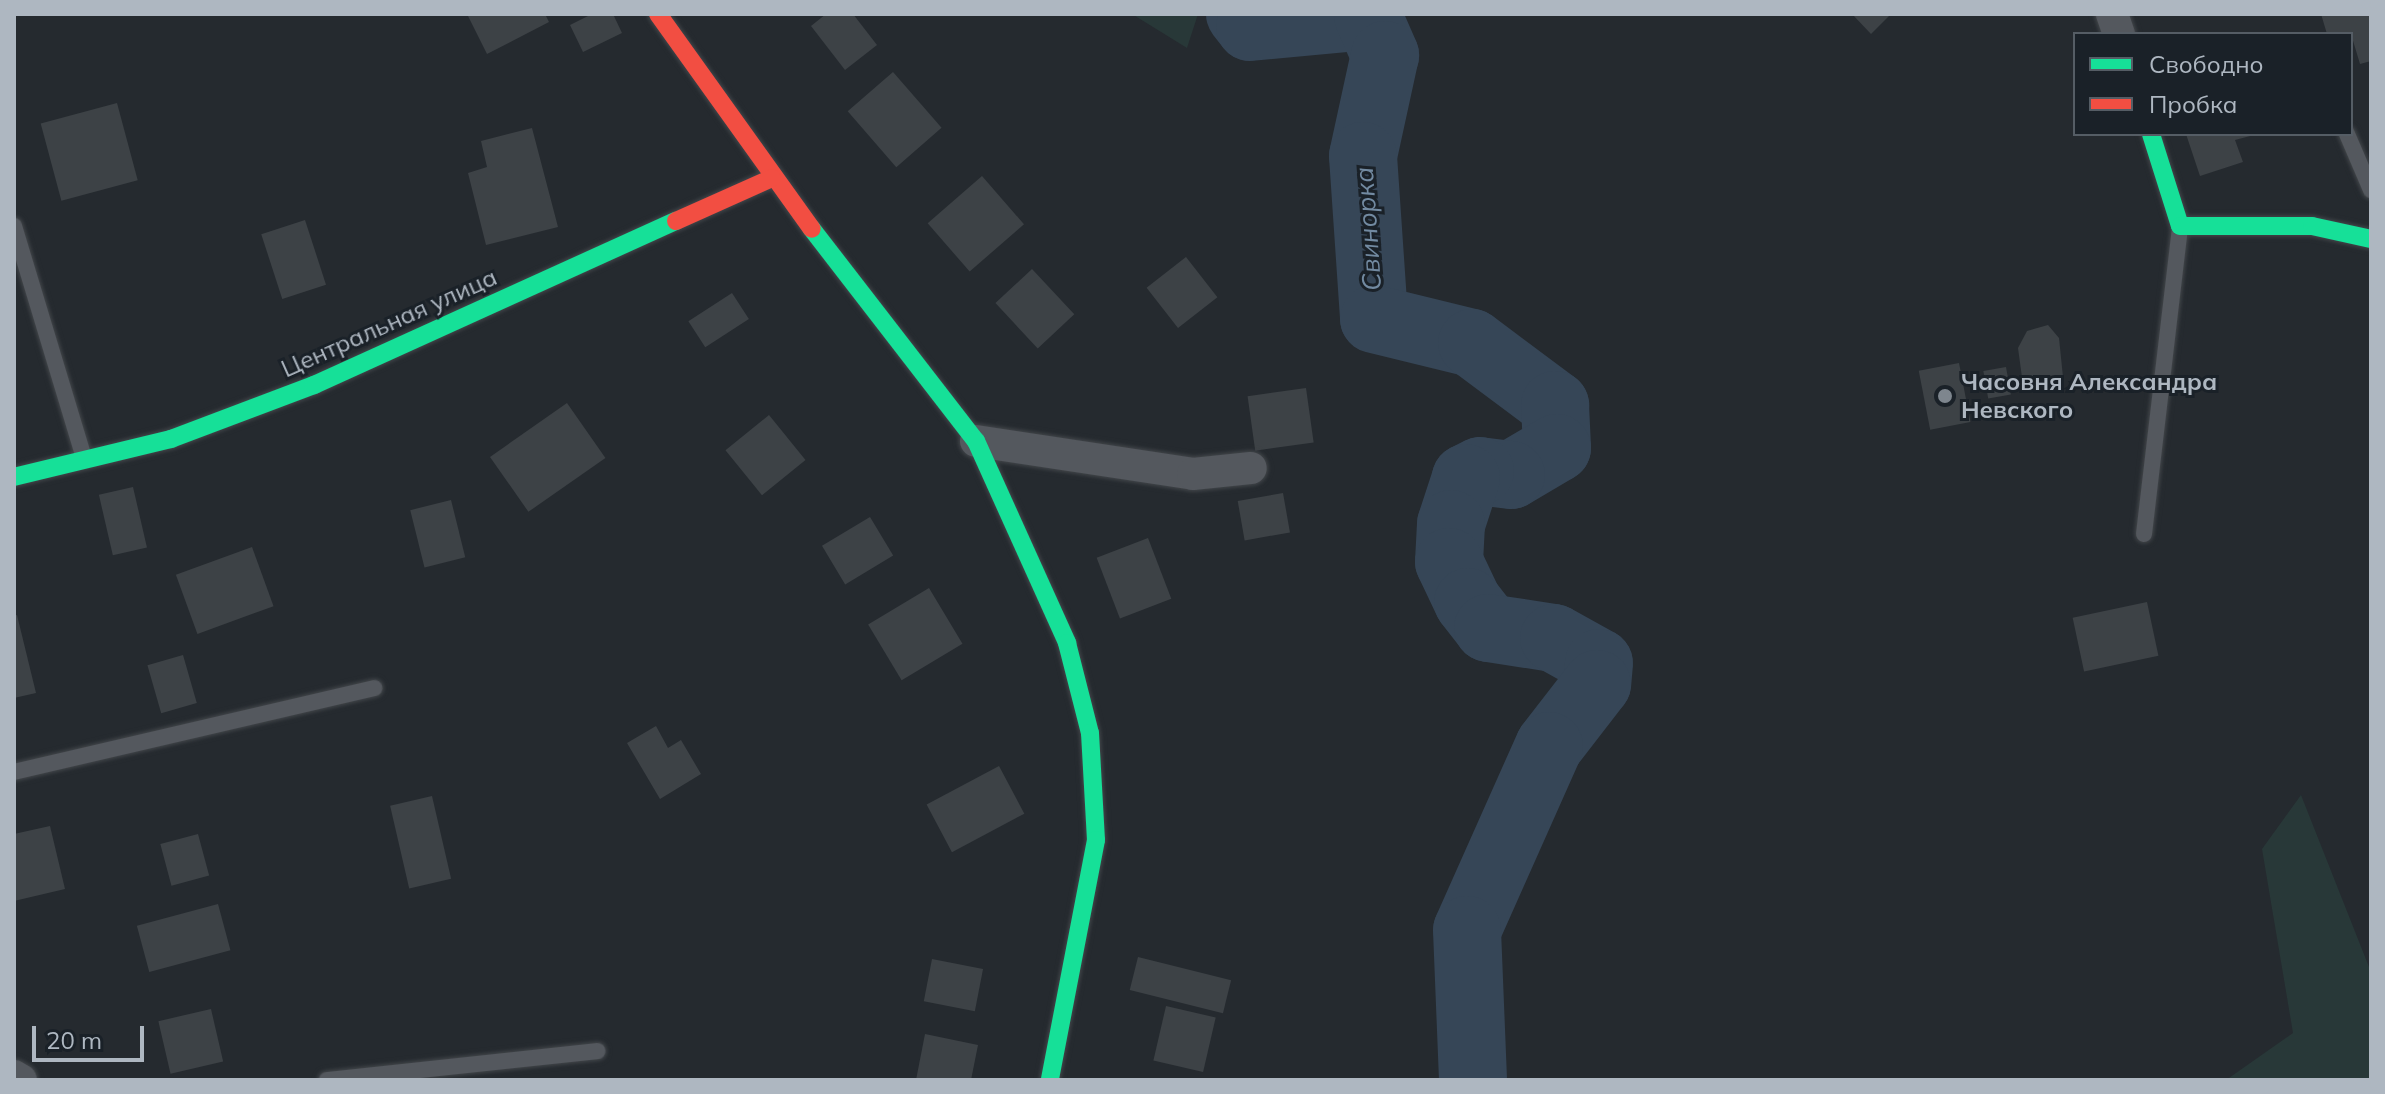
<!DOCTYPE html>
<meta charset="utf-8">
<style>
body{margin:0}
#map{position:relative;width:2385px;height:1094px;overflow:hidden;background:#252a2f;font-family:Mulish,sans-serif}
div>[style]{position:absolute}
.green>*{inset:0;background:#283838}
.river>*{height:68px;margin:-34px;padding:0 34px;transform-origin:34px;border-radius:34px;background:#364657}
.building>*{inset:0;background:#3d4246;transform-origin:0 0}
.roads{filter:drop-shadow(0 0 2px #42464a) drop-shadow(0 0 2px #42464a)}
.lane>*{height:16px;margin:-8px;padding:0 8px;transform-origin:8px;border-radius:8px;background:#54585e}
.street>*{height:32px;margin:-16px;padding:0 16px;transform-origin:16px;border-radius:16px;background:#54585e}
.fast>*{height:18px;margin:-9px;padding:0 9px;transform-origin:9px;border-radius:9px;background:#16e098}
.jam>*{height:18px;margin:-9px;padding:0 9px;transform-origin:9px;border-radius:9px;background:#f24e42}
.dots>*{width:22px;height:22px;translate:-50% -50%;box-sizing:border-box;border:4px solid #1a2128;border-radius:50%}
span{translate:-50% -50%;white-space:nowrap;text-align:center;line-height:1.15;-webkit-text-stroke:6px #1a2128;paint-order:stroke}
.street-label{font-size:24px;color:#aeb7c1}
.poi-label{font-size:24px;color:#aeb7c1;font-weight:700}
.left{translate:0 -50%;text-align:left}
.water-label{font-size:26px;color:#728aa1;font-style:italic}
.frame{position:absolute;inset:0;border:16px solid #aeb7c1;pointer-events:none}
.legend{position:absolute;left:2073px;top:32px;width:280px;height:104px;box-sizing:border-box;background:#1a2128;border:2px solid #555d65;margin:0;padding:10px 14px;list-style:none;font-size:24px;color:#aeb7c1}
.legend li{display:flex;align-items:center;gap:16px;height:40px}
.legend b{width:40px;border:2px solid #555d65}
.scale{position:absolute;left:32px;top:1026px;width:112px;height:36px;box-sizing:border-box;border:4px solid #aeb7c1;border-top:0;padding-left:10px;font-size:24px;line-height:28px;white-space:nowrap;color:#aeb7c1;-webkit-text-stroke:6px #1a2128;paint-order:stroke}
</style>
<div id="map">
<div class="green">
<i style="clip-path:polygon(1132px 14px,1198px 14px,1187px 48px)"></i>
<i style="clip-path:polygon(2301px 795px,2371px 972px,2371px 1080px,2226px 1080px,2293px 1033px,2262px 849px)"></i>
</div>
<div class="river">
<i style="left:1240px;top:14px;width:16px;rotate:52deg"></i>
<i style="left:1250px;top:27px;width:119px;rotate:-5.3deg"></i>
<i style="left:1368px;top:16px;width:43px;rotate:66.4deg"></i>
<i style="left:1385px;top:55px;width:103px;rotate:102.3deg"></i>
<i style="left:1363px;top:156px;width:163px;rotate:86.1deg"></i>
<i style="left:1374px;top:319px;width:101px;rotate:13.8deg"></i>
<i style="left:1472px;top:343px;width:104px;rotate:36.8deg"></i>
<i style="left:1555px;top:405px;width:43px;rotate:87.3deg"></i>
<i style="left:1557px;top:448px;width:53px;rotate:149.6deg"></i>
<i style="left:1511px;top:475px;width:31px;rotate:-173deg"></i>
<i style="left:1480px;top:471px;width:16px;rotate:153deg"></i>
<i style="left:1466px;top:478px;width:48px;rotate:108.1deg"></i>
<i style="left:1451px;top:524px;width:38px;rotate:93deg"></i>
<i style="left:1449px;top:562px;width:44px;rotate:64.6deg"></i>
<i style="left:1468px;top:602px;width:33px;rotate:52deg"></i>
<i style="left:1488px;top:628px;width:67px;rotate:8.6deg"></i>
<i style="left:1554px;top:638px;width:51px;rotate:29.1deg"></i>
<i style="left:1599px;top:663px;width:21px;rotate:95deg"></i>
<i style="left:1597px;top:684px;width:78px;rotate:127.7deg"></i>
<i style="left:1549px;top:746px;width:201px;rotate:114deg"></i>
<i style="left:1467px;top:930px;width:150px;rotate:87.7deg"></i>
</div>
<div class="building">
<i style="clip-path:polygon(467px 14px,545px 14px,549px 22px,487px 54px)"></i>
<i style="clip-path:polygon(592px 14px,613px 14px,622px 33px,583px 52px,570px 25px)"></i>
<i style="clip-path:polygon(826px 14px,853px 14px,877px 45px,845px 70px,811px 26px)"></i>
<i style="clip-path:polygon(1852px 14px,1891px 14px,1871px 34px)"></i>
<i style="clip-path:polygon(2321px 14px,2371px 14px,2371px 61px,2360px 64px,2351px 34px,2327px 34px)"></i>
<i style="left:893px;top:72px;width:74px;height:60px;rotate:49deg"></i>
<i style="left:117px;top:103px;width:80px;height:79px;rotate:75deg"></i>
<i style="clip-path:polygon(532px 128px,558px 227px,486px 245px,468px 173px,487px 167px,481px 141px)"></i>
<i style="clip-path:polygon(2186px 134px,2254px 134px,2254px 135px,2235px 140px,2243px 162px,2200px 176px)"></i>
<i style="left:982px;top:176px;width:64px;height:72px;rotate:49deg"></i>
<i style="left:305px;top:220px;width:68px;height:46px;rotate:72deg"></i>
<i style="left:1186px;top:257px;width:51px;height:50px;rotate:52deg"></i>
<i style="left:1032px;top:269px;width:62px;height:50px;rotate:47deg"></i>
<i style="left:732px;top:293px;width:31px;height:52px;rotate:57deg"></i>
<i style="clip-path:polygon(2048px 325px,2059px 338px,2064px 387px,2024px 392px,2018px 348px,2027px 331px)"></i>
<i style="left:1959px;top:363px;width:60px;height:41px;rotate:79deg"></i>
<i style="left:2006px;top:367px;width:28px;height:23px;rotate:80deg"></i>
<i style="left:1306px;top:388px;width:55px;height:59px;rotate:82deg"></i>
<i style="left:567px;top:403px;width:67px;height:94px;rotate:55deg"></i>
<i style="left:769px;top:415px;width:58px;height:56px;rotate:51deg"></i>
<i style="left:133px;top:487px;width:62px;height:35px;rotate:77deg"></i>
<i style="left:1283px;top:493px;width:40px;height:46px;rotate:80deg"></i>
<i style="left:451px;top:500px;width:59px;height:42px;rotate:76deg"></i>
<i style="left:870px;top:517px;width:45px;height:56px;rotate:59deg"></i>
<i style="left:1148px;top:538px;width:65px;height:55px;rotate:69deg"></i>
<i style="left:252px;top:547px;width:63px;height:81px;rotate:70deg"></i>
<i style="left:929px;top:588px;width:65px;height:71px;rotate:59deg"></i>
<i style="left:2147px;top:602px;width:55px;height:76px;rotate:78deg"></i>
<i style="clip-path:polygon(17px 615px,36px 693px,14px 698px,14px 616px)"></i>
<i style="left:183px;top:655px;width:50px;height:37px;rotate:74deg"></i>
<i style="clip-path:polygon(656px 726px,668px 748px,681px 740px,701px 774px,660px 799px,627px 743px)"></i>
<i style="left:999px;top:766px;width:54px;height:82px;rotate:62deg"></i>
<i style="left:432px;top:796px;width:85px;height:43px;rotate:77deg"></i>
<i style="clip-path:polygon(50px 826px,65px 889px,14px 901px,14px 834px)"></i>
<i style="left:198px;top:834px;width:43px;height:39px;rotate:75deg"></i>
<i style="left:218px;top:904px;width:48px;height:84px;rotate:75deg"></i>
<i style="left:1138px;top:957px;width:96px;height:34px;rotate:14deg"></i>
<i style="left:932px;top:959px;width:52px;height:43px;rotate:11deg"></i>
<i style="left:1166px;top:1006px;width:51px;height:56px;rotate:13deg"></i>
<i style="left:211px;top:1009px;width:54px;height:54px;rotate:77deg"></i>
<i style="clip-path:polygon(925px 1034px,978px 1045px,971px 1080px,916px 1080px)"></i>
</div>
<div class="roads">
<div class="lane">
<i style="left:2347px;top:134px;width:61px;rotate:66.8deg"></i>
<i style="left:14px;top:226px;width:242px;rotate:73.2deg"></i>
<i style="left:2144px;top:534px;width:308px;rotate:-83.3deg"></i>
<i style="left:14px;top:772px;width:370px;rotate:-13.1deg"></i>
<i style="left:327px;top:1080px;width:272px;rotate:-6.1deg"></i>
</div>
<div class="street">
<i style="left:2112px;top:14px;width:21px;rotate:71deg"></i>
<i style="left:976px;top:441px;width:219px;rotate:8.6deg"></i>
<i style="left:1193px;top:474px;width:58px;rotate:-5.9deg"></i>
<i style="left:14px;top:1076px;width:8px;rotate:30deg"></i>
</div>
<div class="fast">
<i style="left:2151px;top:134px;width:96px;rotate:72.5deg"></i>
<i style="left:2180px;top:226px;width:132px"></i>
<i style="left:2312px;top:226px;width:60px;rotate:12.4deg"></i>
<i style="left:812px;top:229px;width:268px;rotate:52.3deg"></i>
<i style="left:976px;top:441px;width:222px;rotate:65.7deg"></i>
<i style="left:1067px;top:643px;width:93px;rotate:75.7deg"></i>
<i style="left:1090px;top:733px;width:107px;rotate:86.8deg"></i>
<i style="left:1096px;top:840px;width:244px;rotate:100.9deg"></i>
<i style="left:14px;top:477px;width:162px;rotate:-13.6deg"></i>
<i style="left:171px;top:439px;width:153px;rotate:-20.7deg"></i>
<i style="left:314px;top:385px;width:397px;rotate:-24.4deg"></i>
</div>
<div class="jam">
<i style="left:658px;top:14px;width:264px;rotate:54.4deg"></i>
<i style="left:676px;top:221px;width:105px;rotate:-24.1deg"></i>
</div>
</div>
<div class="dots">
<i style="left:1945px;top:396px;background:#7e868e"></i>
</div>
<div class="street-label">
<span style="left:389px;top:323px;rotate:-24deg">Центральная улица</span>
</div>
<div class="poi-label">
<span class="left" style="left:1961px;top:396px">Часовня Александра<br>Невского</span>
</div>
<div class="water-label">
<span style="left:1368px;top:229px;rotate:-94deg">Свинорка</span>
</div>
<div class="frame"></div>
<ul class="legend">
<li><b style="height:10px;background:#16e098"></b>Свободно</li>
<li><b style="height:10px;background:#f24e42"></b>Пробка</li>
</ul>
<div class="scale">20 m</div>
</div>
